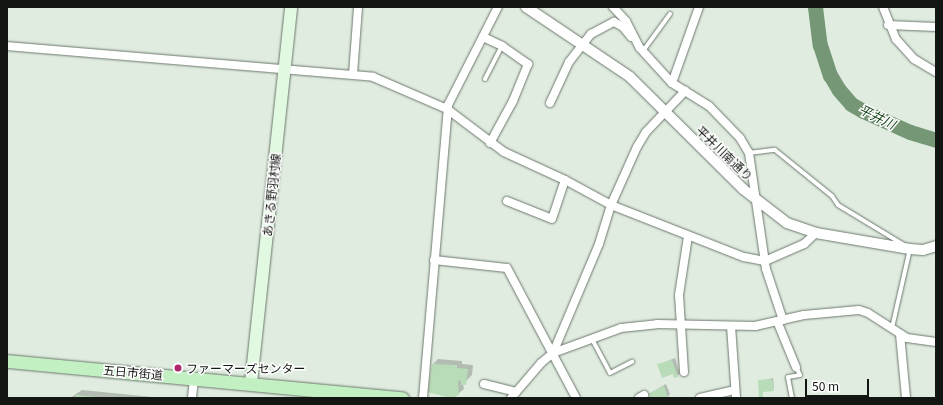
<!DOCTYPE html>
<meta charset="utf-8">
<style>
body{margin:0}
#map{position:relative;width:943px;height:405px;overflow:hidden;background:#dfecdf;font-family:Georgia,"Noto Sans JP",serif}
div>[style]{position:absolute}
.shadow>*{inset:0;background:#0003}
.river>*{height:15px;margin:-7.5px;padding:0 7.5px;transform-origin:7.5px;border-radius:7.5px;background:#769775}
.building>*{inset:0;background:#b9dcb8}
.roads{filter:drop-shadow(0 0 1px #6d786d) drop-shadow(0 0 1px #6d786d)}
.service>*{height:4px;margin:-2px;padding:0 2px;transform-origin:2px;border-radius:2px;background:#fff}
.minor>*{height:8px;margin:-4px;padding:0 4px;transform-origin:4px;border-radius:4px;background:#fff}
.tertiary>*{height:10px;margin:-5px;padding:0 5px;transform-origin:5px;border-radius:5px;background:#fff}
.secondary>*{height:12px;margin:-6px;padding:0 6px;transform-origin:6px;border-radius:6px;background:#e1f8e1}
.primary>*{height:13px;margin:-6.5px;padding:0 6.5px;transform-origin:6.5px;border-radius:6.5px;background:#c3f0c3}
.dots>*{width:11px;height:11px;translate:-50% -50%;box-sizing:border-box;border:2px solid #fff;border-radius:50%}
span{translate:-50% -50%;white-space:nowrap;text-align:center;line-height:1.15;-webkit-text-stroke:3px #fff;paint-order:stroke}
.street-label{font-size:12px;color:#131713}
.poi-label{font-size:12px;color:#131713}
.left{translate:0 -50%;text-align:left}
.water-label{font-size:13px;color:#124417;font-style:italic}
.frame{position:absolute;inset:0;border:8px solid #131713;pointer-events:none}
.scale{position:absolute;left:805px;top:379px;width:64px;height:18px;box-sizing:border-box;border:2px solid #131713;border-top:0;padding-left:5px;font-size:12px;line-height:14px;white-space:nowrap;color:#131713;-webkit-text-stroke:3px #fff;paint-order:stroke}
</style>
<div id="map">
<div class="shadow">
<i style="clip-path:polygon(675px 358px,680px 374px,674px 377px,673px 373px,658px 365px)"></i>
<i style="clip-path:polygon(438px 359px,462px 361px,462px 364px,473px 365px,472px 375px,463px 384px,464px 389px,453px 398px,429px 391px,433px 364px)"></i>
<i style="clip-path:polygon(773px 378px,774px 389px,763px 391px,763px 398px,760px 398px,760px 381px)"></i>
<i style="clip-path:polygon(666px 384px,670px 394px,668px 397px,651px 398px,649px 394px,652px 392px)"></i>
<i style="clip-path:polygon(82px 390px,163px 398px,70px 398px)"></i>
</div>
<div class="river">
<i style="left:815px;top:7px;width:38px;rotate:83deg"></i>
<i style="left:820px;top:45px;width:32px;rotate:72deg"></i>
<i style="left:830px;top:75px;width:17px;rotate:59deg"></i>
<i style="left:839px;top:90px;width:18px;rotate:49deg"></i>
<i style="left:851px;top:104px;width:14px;rotate:30deg"></i>
<i style="left:863px;top:111px;width:51px;rotate:24.1deg"></i>
<i style="left:910px;top:132px;width:27px;rotate:17deg"></i>
</div>
<div class="building">
<i style="clip-path:polygon(672px 360px,678px 377px,674px 378px,673px 374px,662px 378px,657px 364px)"></i>
<i style="clip-path:polygon(432px 364px,457px 365px,457px 368px,468px 369px,466px 385px,461px 385px,461px 381px,458px 380px,459px 395px,450px 398px,428px 392px)"></i>
<i style="clip-path:polygon(772px 379px,774px 391px,763px 392px,763px 397px,759px 398px,758px 380px)"></i>
<i style="clip-path:polygon(664px 386px,668px 398px,650px 398px,648px 394px)"></i>
<i style="clip-path:polygon(76px 395px,96px 397px,96px 398px,75px 398px)"></i>
</div>
<div class="roads">
<div class="service">
<i style="left:643px;top:51px;width:46px;rotate:-53.9deg"></i>
<i style="left:485px;top:79px;width:37px;rotate:-63deg"></i>
<i style="left:749px;top:153px;width:26px;rotate:-7deg"></i>
<i style="left:775px;top:150px;width:73px;rotate:38.9deg"></i>
<i style="left:832px;top:196px;width:11px;rotate:56deg"></i>
<i style="left:838px;top:205px;width:77px;rotate:31.2deg"></i>
<i style="left:892px;top:328px;width:81px;rotate:-77.2deg"></i>
<i style="left:592px;top:339px;width:38px;rotate:62deg"></i>
<i style="left:610px;top:373px;width:25px;rotate:-27deg"></i>
<i style="left:792px;top:398px;width:21px;rotate:-101deg"></i>
<i style="left:788px;top:377px;width:12px;rotate:-9deg"></i>
<i style="left:800px;top:375px;width:9px;rotate:-117deg"></i>
</div>
<div class="minor">
<i style="left:613px;top:7px;width:19px;rotate:47deg"></i>
<i style="left:626px;top:21px;width:30px;rotate:63deg"></i>
<i style="left:640px;top:48px;width:47px;rotate:47.6deg"></i>
<i style="left:672px;top:83px;width:44px;rotate:31.9deg"></i>
<i style="left:709px;top:106px;width:45px;rotate:45.9deg"></i>
<i style="left:740px;top:138px;width:17px;rotate:59deg"></i>
<i style="left:749px;top:153px;width:117px;rotate:81.7deg"></i>
<i style="left:766px;top:269px;width:54px;rotate:71.6deg"></i>
<i style="left:883px;top:7px;width:35px;rotate:68deg"></i>
<i style="left:896px;top:39px;width:27px;rotate:48deg"></i>
<i style="left:914px;top:59px;width:26px;rotate:31deg"></i>
<i style="left:888px;top:25px;width:48px;rotate:2.4deg"></i>
<i style="left:483px;top:37px;width:21px;rotate:25deg"></i>
<i style="left:502px;top:46px;width:32px;rotate:35deg"></i>
<i style="left:528px;top:64px;width:40px;rotate:112deg"></i>
<i style="left:513px;top:101px;width:48px;rotate:118.7deg"></i>
<i style="left:7px;top:46px;width:367px;rotate:4.8deg"></i>
<i style="left:373px;top:77px;width:81px;rotate:23.4deg"></i>
<i style="left:447px;top:109px;width:71px;rotate:37deg"></i>
<i style="left:504px;top:152px;width:67px;rotate:24.7deg"></i>
<i style="left:565px;top:180px;width:52px;rotate:28.5deg"></i>
<i style="left:611px;top:205px;width:143px;rotate:21.4deg"></i>
<i style="left:744px;top:257px;width:21px;rotate:11deg"></i>
<i style="left:765px;top:261px;width:43px;rotate:-23.6deg"></i>
<i style="left:804px;top:244px;width:16px;rotate:-43deg"></i>
<i style="left:353px;top:74px;width:67px;rotate:-85.7deg"></i>
<i style="left:672px;top:83px;width:81px;rotate:-70.4deg"></i>
<i style="left:550px;top:103px;width:45px;rotate:-65.1deg"></i>
<i style="left:569px;top:62px;width:36px;rotate:-52deg"></i>
<i style="left:591px;top:34px;width:26px;rotate:-28deg"></i>
<i style="left:614px;top:22px;width:10px;rotate:29deg"></i>
<i style="left:623px;top:27px;width:13px;rotate:51deg"></i>
<i style="left:507px;top:201px;width:48px;rotate:21.8deg"></i>
<i style="left:552px;top:219px;width:41px;rotate:-71.6deg"></i>
<i style="left:434px;top:260px;width:73px;rotate:6.3deg"></i>
<i style="left:507px;top:268px;width:147px;rotate:62deg"></i>
<i style="left:777px;top:321px;width:50px;rotate:67.6deg"></i>
<i style="left:731px;top:326px;width:72px;rotate:86deg"></i>
<i style="left:900px;top:334px;width:64px;rotate:84.6deg"></i>
<i style="left:553px;top:353px;width:118px;rotate:-67.1deg"></i>
<i style="left:599px;top:244px;width:41px;rotate:-72.9deg"></i>
<i style="left:611px;top:205px;width:64px;rotate:-65.9deg"></i>
<i style="left:637px;top:147px;width:17px;rotate:-59deg"></i>
<i style="left:646px;top:132px;width:57px;rotate:-46.4deg"></i>
<i style="left:684px;top:372px;width:77px;rotate:-93.7deg"></i>
<i style="left:679px;top:295px;width:60px;rotate:-81.3deg"></i>
<i style="left:484px;top:384px;width:33px;rotate:14deg"></i>
<i style="left:192px;top:398px;width:20px;rotate:-84deg"></i>
<i style="left:423px;top:398px;width:294px;rotate:-85.1deg"></i>
<i style="left:448px;top:105px;width:110px;rotate:-63deg"></i>
<i style="left:511px;top:398px;width:46px;rotate:-49.4deg"></i>
<i style="left:541px;top:363px;width:16px;rotate:-40deg"></i>
<i style="left:553px;top:353px;width:72px;rotate:-20.2deg"></i>
<i style="left:621px;top:328px;width:36px;rotate:-6deg"></i>
<i style="left:657px;top:324px;width:98px;rotate:1.2deg"></i>
<i style="left:755px;top:326px;width:50px;rotate:-12.7deg"></i>
<i style="left:804px;top:315px;width:55px;rotate:-5.2deg"></i>
<i style="left:859px;top:310px;width:9px;rotate:18deg"></i>
<i style="left:868px;top:313px;width:46px;rotate:32.7deg"></i>
<i style="left:907px;top:338px;width:29px;rotate:8deg"></i>
<i style="left:639px;top:398px;width:6px;rotate:-31deg"></i>
<i style="left:700px;top:398px;width:36px;rotate:-13deg"></i>
</div>
<div class="tertiary">
<i style="left:526px;top:7px;width:125px;rotate:33.9deg"></i>
<i style="left:630px;top:77px;width:159px;rotate:44.7deg"></i>
<i style="left:743px;top:189px;width:56px;rotate:37.7deg"></i>
<i style="left:787px;top:223px;width:31px;rotate:19deg"></i>
<i style="left:816px;top:233px;width:95px;rotate:9.7deg"></i>
<i style="left:910px;top:249px;width:13px;rotate:4deg"></i>
<i style="left:923px;top:250px;width:14px;rotate:-17deg"></i>
</div>
<div class="secondary">
<i style="left:251px;top:383px;width:378px;rotate:-83.9deg"></i>
</div>
<div class="primary">
<i style="left:7px;top:361px;width:397px;rotate:5.4deg"></i>
</div>
</div>
<div class="dots">
<i style="left:178px;top:368px;background:#ae276c"></i>
</div>
<div class="street-label">
<span style="left:725px;top:153px;rotate:44deg">平井川南通り</span>
<span style="left:271px;top:195px;rotate:-84deg">あきる野羽村線</span>
<span style="left:133px;top:372px;rotate:5deg">五日市街道</span>
</div>
<div class="poi-label">
<span class="left" style="left:186px;top:368px">ファーマーズセンター</span>
</div>
<div class="water-label">
<span style="left:877px;top:117px;rotate:26deg">平井川</span>
</div>
<div class="frame"></div>
<div class="scale">50 m</div>
</div>
